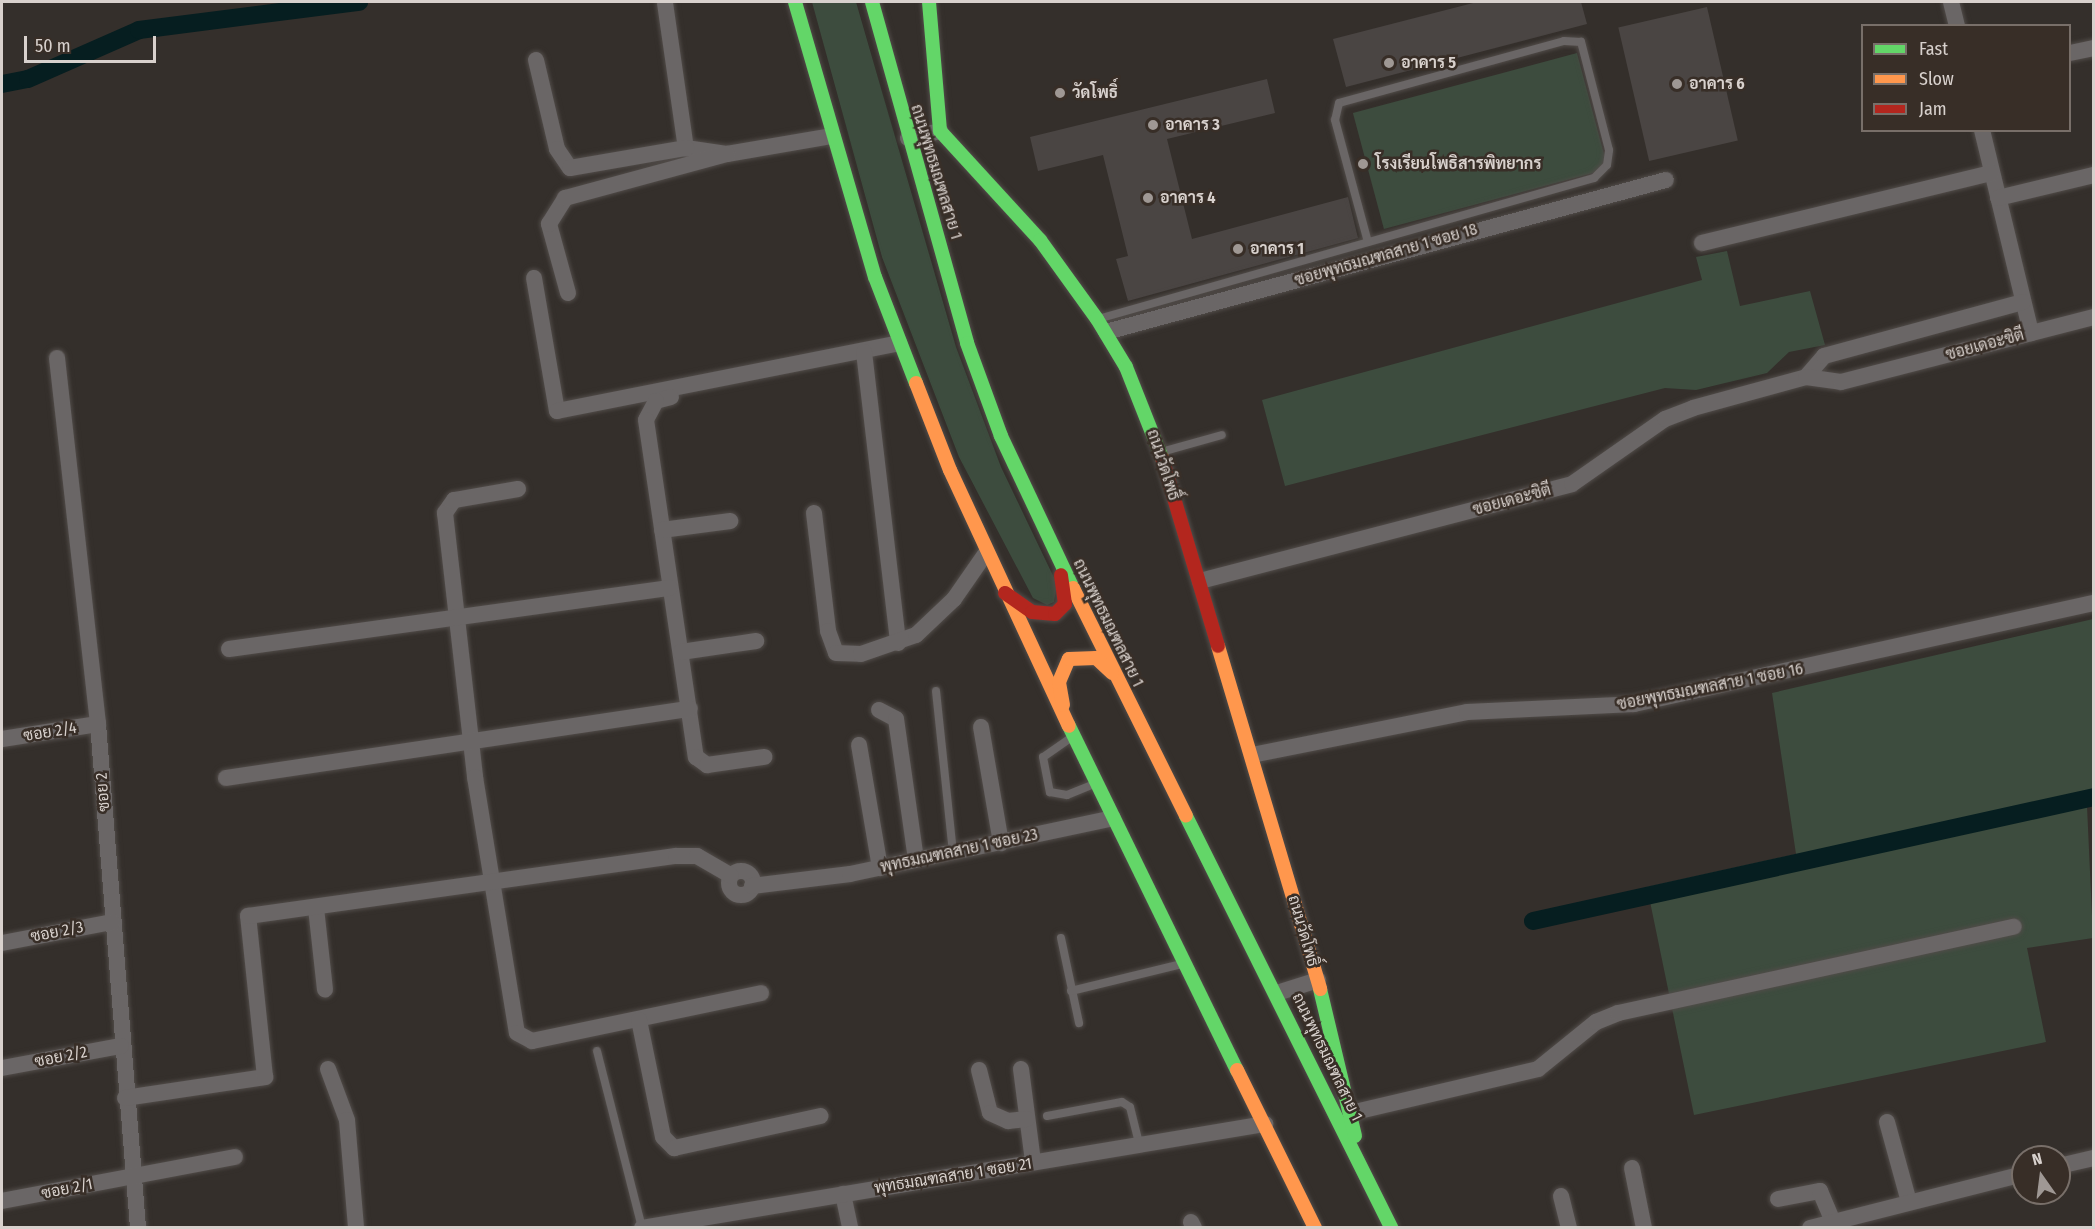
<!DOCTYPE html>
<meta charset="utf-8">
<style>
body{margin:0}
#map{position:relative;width:2095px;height:1229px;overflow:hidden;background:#342f2b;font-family:"Fira Sans Condensed",Sarabun,sans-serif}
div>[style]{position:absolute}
.green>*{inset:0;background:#3d4c3e;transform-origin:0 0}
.canal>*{height:18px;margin:-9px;padding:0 9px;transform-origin:9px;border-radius:9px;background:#061e20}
.building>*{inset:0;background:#4a4543;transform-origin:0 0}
.roads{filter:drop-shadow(0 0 2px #514c49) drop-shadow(0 0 2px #514c49)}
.lane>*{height:8px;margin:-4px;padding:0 4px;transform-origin:4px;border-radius:4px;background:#6a6666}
.street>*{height:16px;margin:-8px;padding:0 8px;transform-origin:8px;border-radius:8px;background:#6a6666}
.street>.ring{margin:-8px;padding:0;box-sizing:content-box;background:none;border:16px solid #6a6666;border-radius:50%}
.fast>*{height:14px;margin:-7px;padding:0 7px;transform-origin:7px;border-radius:7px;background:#63d668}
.slow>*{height:14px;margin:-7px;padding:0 7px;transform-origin:7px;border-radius:7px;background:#ff974d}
.jam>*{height:14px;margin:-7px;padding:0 7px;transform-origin:7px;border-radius:7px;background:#b3261e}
.dots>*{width:16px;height:16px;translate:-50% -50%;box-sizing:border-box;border:3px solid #382e27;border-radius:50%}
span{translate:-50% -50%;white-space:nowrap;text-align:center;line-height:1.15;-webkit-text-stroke:5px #382e27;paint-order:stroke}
.poi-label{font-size:16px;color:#d8d1cd;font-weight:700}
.left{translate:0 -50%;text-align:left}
.street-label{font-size:16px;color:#d8d1cd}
.frame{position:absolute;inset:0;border:3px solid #d8d1cd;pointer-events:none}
.legend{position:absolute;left:1861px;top:24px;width:210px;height:108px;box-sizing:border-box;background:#382e27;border:2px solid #786f69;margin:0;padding:8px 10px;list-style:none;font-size:18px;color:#d8d1cd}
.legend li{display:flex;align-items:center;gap:12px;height:30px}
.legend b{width:30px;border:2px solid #786f69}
.north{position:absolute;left:2011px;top:1145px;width:60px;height:60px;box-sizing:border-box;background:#382e27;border:2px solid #786f69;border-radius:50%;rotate:346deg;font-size:16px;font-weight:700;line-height:24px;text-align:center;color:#d8d1cd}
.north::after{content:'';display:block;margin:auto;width:21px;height:27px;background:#9f9894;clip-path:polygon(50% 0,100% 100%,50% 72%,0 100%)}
.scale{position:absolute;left:24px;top:36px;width:132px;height:27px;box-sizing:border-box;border:3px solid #d8d1cd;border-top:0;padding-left:8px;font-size:18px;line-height:21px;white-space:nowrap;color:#d8d1cd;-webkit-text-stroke:4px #382e27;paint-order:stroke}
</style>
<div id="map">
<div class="green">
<i style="clip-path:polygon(812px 2px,856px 2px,956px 347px,1001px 467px,1057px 584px,1054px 602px,1047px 605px,1033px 598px,959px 457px,882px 257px)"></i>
<i style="left:1577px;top:53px;width:120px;height:232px;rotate:75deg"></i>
<i style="clip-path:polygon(1727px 251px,1740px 306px,1810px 291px,1825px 345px,1789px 352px,1767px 373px,1696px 390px,1665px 388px,1285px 486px,1262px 400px,1702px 280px,1696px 257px)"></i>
<i style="clip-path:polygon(2093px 619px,2094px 804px,2087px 806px,2093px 938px,2027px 948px,2046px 1042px,1694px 1115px,1647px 887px,1796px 854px,1772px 693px)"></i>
</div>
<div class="canal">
<i style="left:2px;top:84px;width:26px;rotate:-11deg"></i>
<i style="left:28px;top:79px;width:121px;rotate:-23.8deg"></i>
<i style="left:139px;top:30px;width:222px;rotate:-7.3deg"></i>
<i style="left:1533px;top:921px;width:575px;rotate:-12.46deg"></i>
</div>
<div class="building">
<i style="clip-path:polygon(1477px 2px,1581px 2px,1587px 24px,1346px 87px,1333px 39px)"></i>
<i style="left:1707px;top:7px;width:137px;height:91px;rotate:77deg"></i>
<i style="clip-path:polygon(1267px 79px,1275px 113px,1167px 139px,1192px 239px,1348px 197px,1358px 238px,1128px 301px,1116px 259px,1128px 256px,1103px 155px,1038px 171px,1030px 137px)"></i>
</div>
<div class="roads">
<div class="lane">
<i style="left:1098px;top:319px;width:516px;rotate:-15.87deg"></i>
<i style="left:1594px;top:178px;width:18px;rotate:-45deg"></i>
<i style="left:1607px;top:165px;width:15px;rotate:-82deg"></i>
<i style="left:1609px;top:150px;width:112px;rotate:-104.5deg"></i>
<i style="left:1581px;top:42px;width:17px;rotate:-177deg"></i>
<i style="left:1564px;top:41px;width:233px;rotate:164.6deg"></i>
<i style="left:1339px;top:103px;width:17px;rotate:103deg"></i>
<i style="left:1335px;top:120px;width:126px;rotate:74.9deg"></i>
<i style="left:1161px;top:452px;width:63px;rotate:-15.6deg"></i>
<i style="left:936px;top:691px;width:163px;rotate:84deg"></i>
<i style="left:1072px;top:737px;width:35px;rotate:145deg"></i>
<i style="left:1043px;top:757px;width:36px;rotate:79deg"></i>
<i style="left:1050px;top:792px;width:17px;rotate:10deg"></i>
<i style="left:1067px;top:795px;width:29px;rotate:-22deg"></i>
<i style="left:1061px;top:938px;width:87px;rotate:78deg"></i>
<i style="left:1071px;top:991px;width:114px;rotate:-13.7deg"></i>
<i style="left:597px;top:1051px;width:183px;rotate:75.7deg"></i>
<i style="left:1047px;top:1116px;width:76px;rotate:-10.6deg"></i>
<i style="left:1122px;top:1102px;width:9px;rotate:32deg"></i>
<i style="left:1130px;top:1107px;width:38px;rotate:76deg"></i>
</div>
<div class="street">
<i style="left:1951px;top:2px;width:25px;rotate:76deg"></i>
<i style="left:665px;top:3px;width:147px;rotate:81.8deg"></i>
<i style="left:686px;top:148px;width:41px;rotate:8.3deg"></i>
<i style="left:727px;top:154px;width:107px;rotate:-9.7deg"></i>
<i style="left:2070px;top:53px;width:25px;rotate:-12deg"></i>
<i style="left:536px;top:60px;width:91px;rotate:76.7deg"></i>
<i style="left:557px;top:149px;width:23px;rotate:56deg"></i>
<i style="left:570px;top:168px;width:118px;rotate:-9.8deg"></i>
<i style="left:1982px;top:130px;width:209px;rotate:76.4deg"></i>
<i style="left:908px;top:138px;width:33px;rotate:-12deg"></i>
<i style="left:1998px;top:198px;width:99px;rotate:-13.5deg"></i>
<i style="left:1702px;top:243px;width:298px;rotate:-13.6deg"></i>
<i style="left:534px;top:278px;width:135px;rotate:80.2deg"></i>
<i style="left:557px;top:411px;width:349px;rotate:-11.2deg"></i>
<i style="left:568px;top:293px;width:72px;rotate:-105.4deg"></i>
<i style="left:549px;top:224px;width:31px;rotate:-58deg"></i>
<i style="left:565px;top:198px;width:168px;rotate:-15.2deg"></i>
<i style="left:1106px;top:332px;width:580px;rotate:-15.19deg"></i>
<i style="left:864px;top:352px;width:293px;rotate:83.3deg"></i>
<i style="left:57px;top:358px;width:368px;rotate:83.6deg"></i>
<i style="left:98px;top:724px;width:506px;rotate:85.46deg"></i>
<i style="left:1806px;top:377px;width:28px;rotate:-49deg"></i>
<i style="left:1824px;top:356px;width:206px;rotate:-15.2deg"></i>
<i style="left:671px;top:397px;width:16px;rotate:165deg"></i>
<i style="left:656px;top:401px;width:21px;rotate:118deg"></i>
<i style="left:646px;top:420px;width:341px;rotate:81.6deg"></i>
<i style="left:696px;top:757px;width:14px;rotate:36deg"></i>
<i style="left:707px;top:765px;width:58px;rotate:-8deg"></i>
<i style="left:518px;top:489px;width:65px;rotate:170.2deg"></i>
<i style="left:454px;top:500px;width:16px;rotate:125deg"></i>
<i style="left:445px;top:513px;width:266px;rotate:83.5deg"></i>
<i style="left:475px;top:777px;width:259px;rotate:80.7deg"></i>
<i style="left:517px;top:1033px;width:17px;rotate:28deg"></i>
<i style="left:532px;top:1041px;width:234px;rotate:-11.8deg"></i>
<i style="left:814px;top:513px;width:119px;rotate:83.2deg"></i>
<i style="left:828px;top:631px;width:23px;rotate:70deg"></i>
<i style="left:836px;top:653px;width:25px;rotate:2deg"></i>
<i style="left:861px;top:654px;width:58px;rotate:-19.1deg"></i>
<i style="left:916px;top:635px;width:52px;rotate:-43.5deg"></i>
<i style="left:954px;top:599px;width:56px;rotate:-55.2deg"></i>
<i style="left:662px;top:530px;width:69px;rotate:-7.5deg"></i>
<i style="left:1200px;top:581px;width:384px;rotate:-14.6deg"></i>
<i style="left:1572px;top:484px;width:113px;rotate:-35deg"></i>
<i style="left:1665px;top:419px;width:30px;rotate:-21deg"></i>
<i style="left:1693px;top:408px;width:117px;rotate:-15.3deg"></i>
<i style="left:1806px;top:377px;width:35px;rotate:8deg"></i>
<i style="left:1841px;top:382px;width:261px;rotate:-14.4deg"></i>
<i style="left:229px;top:649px;width:445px;rotate:-7.9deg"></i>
<i style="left:681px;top:652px;width:76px;rotate:-8.3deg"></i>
<i style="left:879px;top:710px;width:19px;rotate:28deg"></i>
<i style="left:896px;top:719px;width:142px;rotate:81.9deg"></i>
<i style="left:981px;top:727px;width:118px;rotate:80.2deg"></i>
<i style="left:2px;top:739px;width:97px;rotate:-8.9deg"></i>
<i style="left:859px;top:745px;width:125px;rotate:80.3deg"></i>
<i style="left:1252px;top:755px;width:219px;rotate:-11.3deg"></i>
<i style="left:1467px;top:712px;width:167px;rotate:-2.7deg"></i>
<i style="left:1634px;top:704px;width:471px;rotate:-12.4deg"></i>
<i style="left:226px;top:778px;width:469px;rotate:-8.5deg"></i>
<i class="ring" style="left:729px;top:871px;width:8px;height:8px"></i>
<i style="left:752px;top:886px;width:99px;rotate:-7deg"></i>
<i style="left:850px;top:874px;width:269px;rotate:-12deg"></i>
<i style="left:316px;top:908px;width:82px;rotate:83.7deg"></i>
<i style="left:2px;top:943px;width:112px;rotate:-10.8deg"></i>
<i style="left:1277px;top:993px;width:43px;rotate:-17.6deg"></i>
<i style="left:639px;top:1020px;width:119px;rotate:78.4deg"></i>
<i style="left:663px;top:1137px;width:16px;rotate:45deg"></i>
<i style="left:674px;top:1148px;width:150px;rotate:-12.3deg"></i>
<i style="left:2px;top:1068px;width:121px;rotate:-10.5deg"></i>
<i style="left:328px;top:1069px;width:54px;rotate:69.6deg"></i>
<i style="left:347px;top:1120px;width:108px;rotate:85.2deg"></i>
<i style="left:1021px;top:1069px;width:94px;rotate:82.6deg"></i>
<i style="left:979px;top:1070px;width:44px;rotate:75.7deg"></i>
<i style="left:990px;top:1113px;width:20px;rotate:24deg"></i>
<i style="left:1008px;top:1121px;width:19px;rotate:-6deg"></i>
<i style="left:125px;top:1098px;width:142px;rotate:-8.5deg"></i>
<i style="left:265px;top:1077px;width:162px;rotate:-96deg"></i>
<i style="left:248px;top:916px;width:432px;rotate:-8deg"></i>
<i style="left:676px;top:856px;width:21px"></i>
<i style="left:697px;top:856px;width:39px;rotate:30deg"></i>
<i style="left:1351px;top:1113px;width:192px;rotate:-13.2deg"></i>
<i style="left:1538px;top:1069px;width:75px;rotate:-39deg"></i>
<i style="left:1596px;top:1022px;width:24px;rotate:-22deg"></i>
<i style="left:1618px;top:1013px;width:405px;rotate:-12.3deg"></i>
<i style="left:1887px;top:1122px;width:83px;rotate:74.6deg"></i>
<i style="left:2059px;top:1166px;width:36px;rotate:-13deg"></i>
<i style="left:1632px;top:1168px;width:61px;rotate:78.7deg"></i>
<i style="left:843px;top:1194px;width:35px;rotate:78deg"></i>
<i style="left:1561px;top:1196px;width:33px;rotate:76deg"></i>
<i style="left:1778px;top:1199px;width:43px;rotate:-10.8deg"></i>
<i style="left:1820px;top:1191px;width:34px;rotate:67deg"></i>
<i style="left:2px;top:1201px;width:237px;rotate:-10.7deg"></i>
<i style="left:1191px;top:1222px;width:7px;rotate:63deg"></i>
<i style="left:642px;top:1228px;width:632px;rotate:-9.48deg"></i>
<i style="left:1810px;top:1228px;width:220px;rotate:-14.2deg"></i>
</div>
<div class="fast">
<i style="left:795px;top:2px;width:286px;rotate:73.8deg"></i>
<i style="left:875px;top:277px;width:114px;rotate:68.9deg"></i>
<i style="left:872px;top:2px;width:354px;rotate:74.4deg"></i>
<i style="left:967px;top:343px;width:99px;rotate:69.9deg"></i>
<i style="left:1001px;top:436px;width:168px;rotate:64.7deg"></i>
<i style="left:929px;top:2px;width:129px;rotate:85.1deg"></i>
<i style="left:940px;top:131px;width:148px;rotate:47.5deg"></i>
<i style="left:1040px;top:240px;width:97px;rotate:54.2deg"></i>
<i style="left:1097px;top:319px;width:56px;rotate:58.9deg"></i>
<i style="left:1126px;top:367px;width:98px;rotate:68.4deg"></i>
<i style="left:1069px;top:726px;width:383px;rotate:64deg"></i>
<i style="left:1186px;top:816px;width:460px;rotate:63.5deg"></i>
<i style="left:1320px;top:989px;width:151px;rotate:76.6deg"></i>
</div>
<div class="slow">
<i style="left:916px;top:383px;width:93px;rotate:68.7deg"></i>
<i style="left:950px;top:470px;width:282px;rotate:65.1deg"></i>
<i style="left:1073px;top:588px;width:254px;rotate:63.6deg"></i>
<i style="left:1218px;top:646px;width:358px;rotate:73.4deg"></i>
<i style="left:1063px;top:705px;width:23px;rotate:-100deg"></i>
<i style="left:1059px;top:682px;width:25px;rotate:-67deg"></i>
<i style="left:1069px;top:659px;width:27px;rotate:-2deg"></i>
<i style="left:1096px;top:658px;width:22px;rotate:43deg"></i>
<i style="left:1237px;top:1070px;width:176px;rotate:63.7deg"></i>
</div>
<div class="jam">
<i style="left:1162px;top:458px;width:196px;rotate:73.4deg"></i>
<i style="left:1005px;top:593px;width:33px;rotate:35deg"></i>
<i style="left:1032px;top:612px;width:23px;rotate:5deg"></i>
<i style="left:1055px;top:614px;width:14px;rotate:-45deg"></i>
<i style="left:1065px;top:604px;width:29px;rotate:-98deg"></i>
</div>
</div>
<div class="dots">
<i style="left:1389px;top:63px;background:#9f9894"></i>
<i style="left:1677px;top:84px;background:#9f9894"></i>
<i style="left:1060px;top:93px;background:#9f9894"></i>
<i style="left:1153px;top:125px;background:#9f9894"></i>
<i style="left:1363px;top:164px;background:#9f9894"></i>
<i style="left:1148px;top:198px;background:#9f9894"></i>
<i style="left:1238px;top:249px;background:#9f9894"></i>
</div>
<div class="poi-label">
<span class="left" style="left:1401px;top:63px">อาคาร 5</span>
<span class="left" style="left:1689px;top:84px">อาคาร 6</span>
<span class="left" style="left:1072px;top:93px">วัดโพธิ์</span>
<span class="left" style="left:1165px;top:125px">อาคาร 3</span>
<span class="left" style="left:1375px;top:164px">โรงเรียนโพธิสารพิทยากร</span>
<span class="left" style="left:1160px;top:198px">อาคาร 4</span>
<span class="left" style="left:1250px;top:249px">อาคาร 1</span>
</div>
<div class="street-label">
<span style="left:936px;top:172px;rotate:73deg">ถนนพุทธมณฑลสาย 1</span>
<span style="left:1386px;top:255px;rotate:-16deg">ซอยพุทธมณฑลสาย 1 ซอย 18</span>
<span style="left:1985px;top:345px;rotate:-15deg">ซอยเดอะซิตี</span>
<span style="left:1163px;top:465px;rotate:72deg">ถนนวัดโพธิ์</span>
<span style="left:1512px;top:500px;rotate:-15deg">ซอยเดอะซิตี</span>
<span style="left:1108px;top:623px;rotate:64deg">ถนนพุทธมณฑลสาย 1</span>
<span style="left:1710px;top:687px;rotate:-11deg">ซอยพุทธมณฑลสาย 1 ซอย 16</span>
<span style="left:50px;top:732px;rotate:-9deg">ซอย 2/4</span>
<span style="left:103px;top:792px;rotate:-94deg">ซอย 2</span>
<span style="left:959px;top:851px;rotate:-12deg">พุทธมณฑลสาย 1 ซอย 23</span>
<span style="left:1303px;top:931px;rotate:74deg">ถนนวัดโพธิ์</span>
<span style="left:57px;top:932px;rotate:-11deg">ซอย 2/3</span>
<span style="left:61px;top:1057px;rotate:-11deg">ซอย 2/2</span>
<span style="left:1327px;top:1057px;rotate:64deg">ถนนพุทธมณฑลสาย 1</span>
<span style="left:953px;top:1176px;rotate:-9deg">พุทธมณฑลสาย 1 ซอย 21</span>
<span style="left:67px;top:1189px;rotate:-11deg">ซอย 2/1</span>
</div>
<div class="frame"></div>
<ul class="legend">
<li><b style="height:8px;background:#63d668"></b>Fast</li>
<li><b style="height:8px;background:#ff974d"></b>Slow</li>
<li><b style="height:8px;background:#b3261e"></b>Jam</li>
</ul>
<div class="north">N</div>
<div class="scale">50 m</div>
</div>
